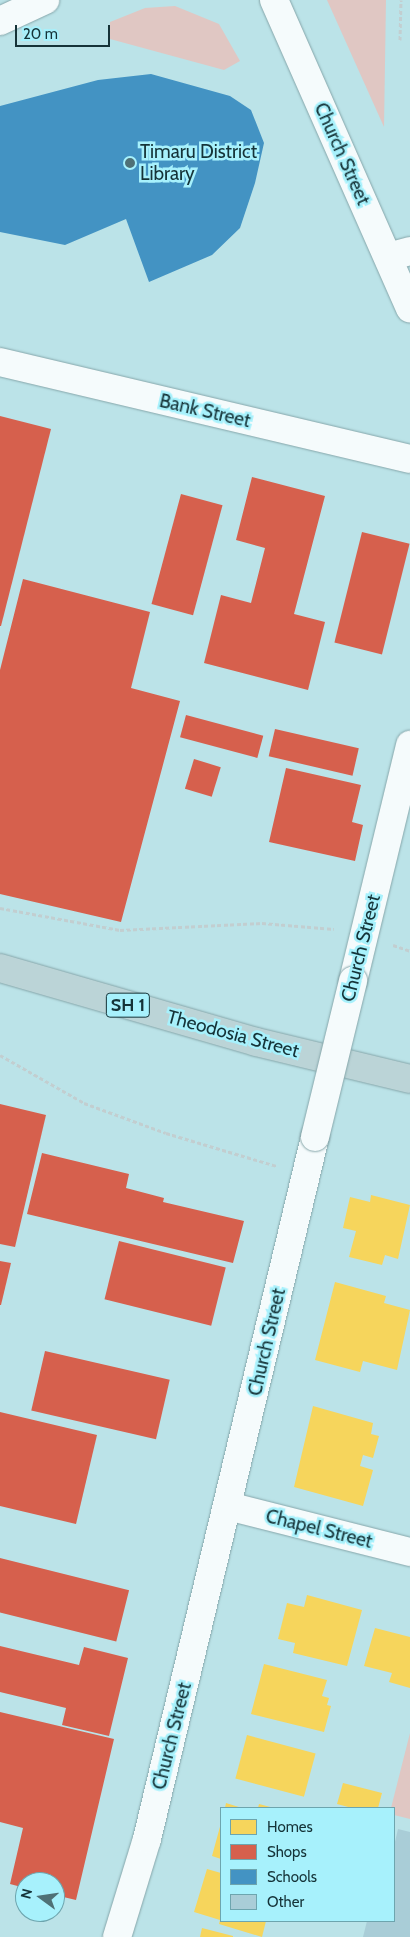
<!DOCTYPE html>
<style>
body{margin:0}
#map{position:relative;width:410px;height:1937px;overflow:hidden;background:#bbe3e8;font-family:Cabin,sans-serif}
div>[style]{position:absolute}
.green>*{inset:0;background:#e0c7c3}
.homes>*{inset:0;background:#f6d55c;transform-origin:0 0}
.shops>*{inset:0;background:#d6604d;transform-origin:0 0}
.schools>*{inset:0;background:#4393c3}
.building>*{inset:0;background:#a9cdd7}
.path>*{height:3px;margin-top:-1.5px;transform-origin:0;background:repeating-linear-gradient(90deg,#c2ced0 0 4px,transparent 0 6.5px)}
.roads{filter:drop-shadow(0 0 1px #86a6aa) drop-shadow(0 0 1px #86a6aa)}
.minor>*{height:28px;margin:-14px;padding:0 14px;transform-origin:14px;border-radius:14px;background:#f5fbfc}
.highway>*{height:28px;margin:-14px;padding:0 14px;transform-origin:14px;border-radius:14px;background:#bbd4d7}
.bridges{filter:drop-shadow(0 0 1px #86a6aa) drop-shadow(0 0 1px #86a6aa)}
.minor-bridge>*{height:28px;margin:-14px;padding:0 14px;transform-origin:14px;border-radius:14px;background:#f5fbfc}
.dots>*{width:14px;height:14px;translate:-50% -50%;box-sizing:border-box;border:2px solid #a7f1fc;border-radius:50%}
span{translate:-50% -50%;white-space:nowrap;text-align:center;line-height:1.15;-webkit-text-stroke:5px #a7f1fc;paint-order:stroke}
.shield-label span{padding:1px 4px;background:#a7f1fc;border:1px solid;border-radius:4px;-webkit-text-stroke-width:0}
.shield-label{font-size:18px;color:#153338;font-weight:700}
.poi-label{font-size:19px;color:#153338}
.left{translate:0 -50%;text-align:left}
.street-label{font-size:19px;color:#153338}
.legend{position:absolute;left:220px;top:1807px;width:175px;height:115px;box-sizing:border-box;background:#a7f1fc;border:1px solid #6da5ae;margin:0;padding:6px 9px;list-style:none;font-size:15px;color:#153338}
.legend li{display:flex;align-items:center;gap:10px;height:25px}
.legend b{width:25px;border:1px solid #6da5ae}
.north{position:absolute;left:15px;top:1872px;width:50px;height:50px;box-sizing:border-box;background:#a7f1fc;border:1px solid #6da5ae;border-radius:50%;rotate:284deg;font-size:14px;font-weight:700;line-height:20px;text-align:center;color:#153338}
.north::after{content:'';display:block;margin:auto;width:18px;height:22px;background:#4f7176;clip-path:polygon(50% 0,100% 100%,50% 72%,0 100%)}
.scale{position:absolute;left:15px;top:25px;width:95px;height:22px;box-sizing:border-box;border:2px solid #153338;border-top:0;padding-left:6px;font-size:15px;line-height:18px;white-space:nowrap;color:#153338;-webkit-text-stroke:4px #a7f1fc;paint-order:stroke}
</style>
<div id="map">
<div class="green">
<i style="clip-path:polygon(327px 0,386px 0,384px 127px)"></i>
<i style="clip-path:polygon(175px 6px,219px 24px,240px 61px,224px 70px,110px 39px,110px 22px,145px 8px)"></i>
<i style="clip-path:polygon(410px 1733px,410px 1819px,394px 1815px,394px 1808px,391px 1808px)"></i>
</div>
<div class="homes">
<i style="clip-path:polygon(371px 1195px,410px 1205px,398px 1259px,385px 1255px,382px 1265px,349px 1257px,356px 1231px,343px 1228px,350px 1197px,370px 1202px)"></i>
<i style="clip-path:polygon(335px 1282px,386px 1296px,384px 1303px,410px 1310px,397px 1370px,363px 1361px,360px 1372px,315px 1360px)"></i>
<i style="clip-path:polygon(313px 1406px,373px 1423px,371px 1434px,379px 1436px,373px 1458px,363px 1455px,360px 1466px,373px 1470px,363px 1506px,294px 1487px)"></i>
<i style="clip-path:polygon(307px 1595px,362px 1610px,347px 1666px,293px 1653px,295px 1643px,278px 1639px,287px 1603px,304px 1607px)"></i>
<i style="clip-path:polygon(375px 1628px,410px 1637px,410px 1688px,389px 1682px,392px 1673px,364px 1666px)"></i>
<i style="clip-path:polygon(264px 1664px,327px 1680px,322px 1696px,329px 1698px,327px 1705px,331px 1706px,324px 1732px,251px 1714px)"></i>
<i style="left:247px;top:1735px;width:71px;height:45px;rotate:15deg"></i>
<i style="clip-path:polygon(343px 1783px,382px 1793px,378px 1808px,352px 1808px,337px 1804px)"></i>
<i style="clip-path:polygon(226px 1803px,242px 1808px,225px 1808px)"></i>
<i style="clip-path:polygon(259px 1804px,274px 1808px,258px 1808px)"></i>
<i style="clip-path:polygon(221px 1823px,221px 1859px,212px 1856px)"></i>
<i style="clip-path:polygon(207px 1869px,221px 1873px,221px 1921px,266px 1921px,262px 1937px,219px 1924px,220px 1920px,194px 1912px)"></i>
<i style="clip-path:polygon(202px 1928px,233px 1936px,233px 1937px,200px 1937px)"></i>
</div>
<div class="shops">
<i style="clip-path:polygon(0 416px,51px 429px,1px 626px,0 626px)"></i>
<i style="clip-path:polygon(252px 477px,325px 496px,294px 614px,325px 622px,308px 690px,204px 663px,221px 595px,251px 603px,265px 548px,236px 540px)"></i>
<i style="left:181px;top:494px;width:43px;height:114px;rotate:15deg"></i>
<i style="left:362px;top:532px;width:49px;height:114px;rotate:14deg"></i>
<i style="clip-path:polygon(23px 579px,150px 612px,131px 688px,180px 701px,121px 922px,0 894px,0 670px)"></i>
<i style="left:186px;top:715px;width:80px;height:23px;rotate:15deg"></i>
<i style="left:275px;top:729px;width:86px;height:28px;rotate:13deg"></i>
<i style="left:194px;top:759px;width:28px;height:31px;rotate:17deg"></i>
<i style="clip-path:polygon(286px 768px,361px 785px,352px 822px,363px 825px,355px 861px,269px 842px)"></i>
<i style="clip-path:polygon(0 1104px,46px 1115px,15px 1247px,0 1244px)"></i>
<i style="clip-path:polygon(42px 1153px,129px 1174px,126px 1188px,164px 1198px,163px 1202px,244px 1221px,233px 1263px,27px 1214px)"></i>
<i style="left:119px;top:1241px;width:110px;height:60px;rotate:14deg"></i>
<i style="clip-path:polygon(0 1261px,11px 1263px,1px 1305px,0 1305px)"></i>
<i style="left:45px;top:1351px;width:128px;height:61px;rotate:13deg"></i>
<i style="clip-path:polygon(0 1412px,97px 1435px,76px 1524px,0 1506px)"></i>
<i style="left:0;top:1558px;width:133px;height:53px;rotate:14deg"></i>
<i style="clip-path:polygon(0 1646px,79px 1665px,84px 1647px,128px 1658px,109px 1736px,62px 1725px,66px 1708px,0 1692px)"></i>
<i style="clip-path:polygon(0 1712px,114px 1739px,76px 1900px,55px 1895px,55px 1882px,25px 1882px,25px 1888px,10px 1884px,23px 1828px,0 1822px)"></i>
</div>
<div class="schools">
<i style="clip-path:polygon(151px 74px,230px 96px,251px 110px,264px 143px,255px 183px,240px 228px,212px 255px,149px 282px,126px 219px,65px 245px,0 232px,0 106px,98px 80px)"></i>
</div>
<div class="building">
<i style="clip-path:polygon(398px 1829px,410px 1832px,410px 1937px,363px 1937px,367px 1921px,394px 1921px,394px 1846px)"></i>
</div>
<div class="path">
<i style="left:400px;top:40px;width:40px;rotate:-88.6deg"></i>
<i style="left:0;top:908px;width:122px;rotate:10.4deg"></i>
<i style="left:120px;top:930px;width:142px;rotate:-2.8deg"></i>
<i style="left:262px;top:923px;width:72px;rotate:4.8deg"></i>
<i style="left:393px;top:945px;width:18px;rotate:19deg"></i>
<i style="left:0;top:1055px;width:97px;rotate:29.7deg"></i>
<i style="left:84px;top:1103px;width:87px;rotate:20.1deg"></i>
<i style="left:166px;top:1133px;width:116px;rotate:16.6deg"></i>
</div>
<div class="roads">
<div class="minor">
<i style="left:274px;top:0;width:337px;rotate:66.2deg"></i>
<i style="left:0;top:21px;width:50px;rotate:-25deg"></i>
<i style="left:388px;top:257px;width:23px;rotate:-15deg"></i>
<i style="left:0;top:362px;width:421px;rotate:13.3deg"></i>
<i style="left:353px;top:981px;width:243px;rotate:-76.4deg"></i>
<i style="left:228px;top:1506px;width:188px;rotate:14.2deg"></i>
<i style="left:117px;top:1937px;width:102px;rotate:-73deg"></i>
<i style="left:147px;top:1839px;width:722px;rotate:-76.54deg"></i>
</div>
<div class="highway">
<i style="left:0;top:968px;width:266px;rotate:16.1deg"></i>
<i style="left:256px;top:1042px;width:158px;rotate:13.5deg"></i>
</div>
</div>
<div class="bridges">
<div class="minor-bridge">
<i style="left:315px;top:1137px;width:161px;rotate:-76.3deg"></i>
</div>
</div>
<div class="dots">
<i style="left:130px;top:163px;background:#4f7176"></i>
</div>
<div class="shield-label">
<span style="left:128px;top:1005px">SH 1</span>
</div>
<div class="poi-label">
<span class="left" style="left:140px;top:163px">Timaru District<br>Library</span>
</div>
<div class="street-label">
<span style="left:342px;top:154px;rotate:66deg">Church Street</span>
<span style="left:205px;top:411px;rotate:13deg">Bank Street</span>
<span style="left:361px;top:948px;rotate:-76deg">Church Street</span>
<span style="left:233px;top:1034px;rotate:15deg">Theodosia Street</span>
<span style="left:267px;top:1342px;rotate:-77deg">Church Street</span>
<span style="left:319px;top:1529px;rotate:14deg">Chapel Street</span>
<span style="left:172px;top:1736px;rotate:-76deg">Church Street</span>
</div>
<ul class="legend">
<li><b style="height:14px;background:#f6d55c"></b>Homes</li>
<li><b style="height:14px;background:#d6604d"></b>Shops</li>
<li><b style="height:14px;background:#4393c3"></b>Schools</li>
<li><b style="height:14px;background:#a9cdd7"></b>Other</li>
</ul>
<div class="north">N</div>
<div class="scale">20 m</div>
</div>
